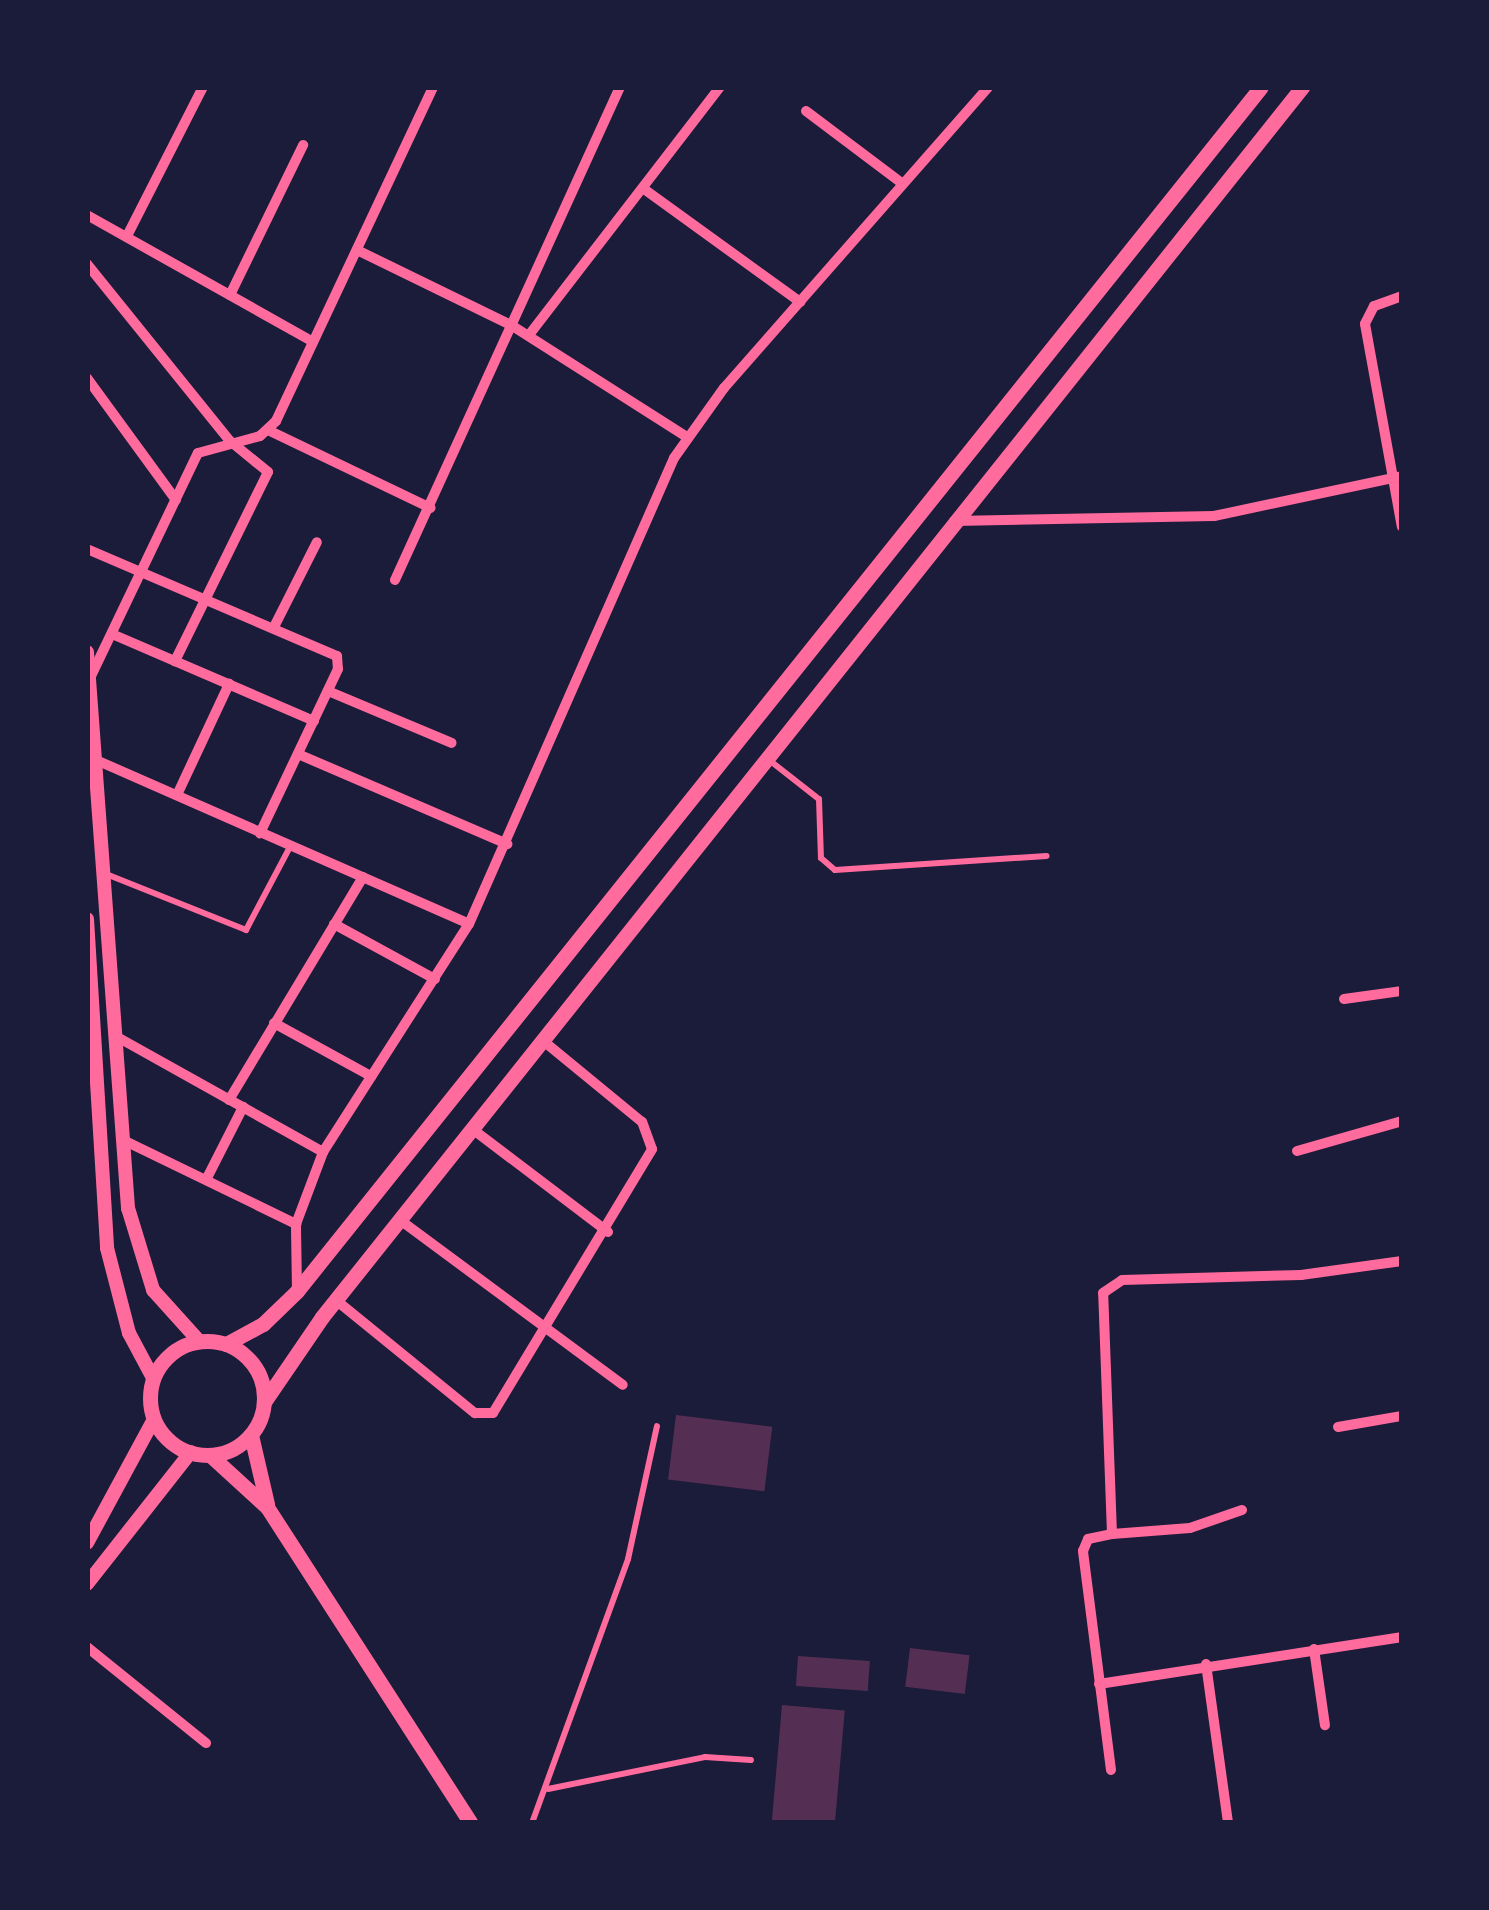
<!DOCTYPE html>
<style>
body{margin:0}
#map{position:relative;width:1489px;height:1910px;overflow:hidden;background:#1b1b3a;font-family:"Space Grotesk",sans-serif}
div>[style]{position:absolute}
.building>*{inset:0;background:#542f53;transform-origin:0 0}
.service>*{height:6px;margin:-3px;padding:0 3px;transform-origin:3px;border-radius:3px;background:#ff6b9d}
.minor>*{height:10px;margin:-5px;padding:0 5px;transform-origin:5px;border-radius:5px;background:#ff6b9d}
.tertiary>*{height:14px;margin:-7px;padding:0 7px;transform-origin:7px;border-radius:7px;background:#ff6b9d}
.secondary>*{height:15px;margin:-7.5px;padding:0 7.5px;transform-origin:7.5px;border-radius:7.5px;background:#ff6b9d}
.secondary>.ring{margin:-7.5px;padding:0;box-sizing:content-box;background:none;border:15px solid #ff6b9d;border-radius:50%}
span{translate:-50% -50%;white-space:nowrap;text-align:center;line-height:1.15;-webkit-text-stroke:9px #1b1b3a;paint-order:stroke}
.frame{position:absolute;inset:0;border:90px solid #1b1b3a;pointer-events:none}
</style>
<div id="map">
<div class="building">
<i style="left:676px;top:1415px;width:97px;height:65px;rotate:7deg"></i>
<i style="left:910px;top:1648px;width:60px;height:39px;rotate:7deg"></i>
<i style="left:798px;top:1656px;width:72px;height:30px;rotate:4deg"></i>
<i style="left:782px;top:1705px;width:63px;height:118px;rotate:5deg"></i>
</div>
<div class="service">
<i style="left:769px;top:760px;width:63px;rotate:38deg"></i>
<i style="left:819px;top:799px;width:59px;rotate:88.1deg"></i>
<i style="left:821px;top:858px;width:18px;rotate:41deg"></i>
<i style="left:835px;top:870px;width:212px;rotate:-3.8deg"></i>
<i style="left:106px;top:874px;width:151px;rotate:21.8deg"></i>
<i style="left:246px;top:930px;width:96px;rotate:-62.1deg"></i>
<i style="left:548px;top:1789px;width:160px;rotate:-11.5deg"></i>
<i style="left:705px;top:1757px;width:46px;rotate:3.7deg"></i>
<i style="left:532px;top:1823px;width:281px;rotate:-70deg"></i>
<i style="left:628px;top:1559px;width:136px;rotate:-77.7deg"></i>
</div>
<div class="minor">
<i style="left:806px;top:111px;width:121px;rotate:37deg"></i>
<i style="left:644px;top:189px;width:193px;rotate:35.9deg"></i>
<i style="left:87px;top:215px;width:259px;rotate:29.3deg"></i>
<i style="left:127px;top:236px;width:167px;rotate:-63deg"></i>
<i style="left:357px;top:250px;width:171px;rotate:26deg"></i>
<i style="left:511px;top:325px;width:209px;rotate:32.5deg"></i>
<i style="left:87px;top:264px;width:228px;rotate:51.1deg"></i>
<i style="left:230px;top:441px;width:49px;rotate:39.2deg"></i>
<i style="left:268px;top:472px;width:211px;rotate:116.2deg"></i>
<i style="left:230px;top:295px;width:167px;rotate:-64deg"></i>
<i style="left:1402px;top:296px;width:30px;rotate:160deg"></i>
<i style="left:1374px;top:306px;width:20px;rotate:117deg"></i>
<i style="left:1365px;top:324px;width:206px;rotate:79.7deg"></i>
<i style="left:529px;top:335px;width:313px;rotate:-52.4deg"></i>
<i style="left:87px;top:378px;width:151px;rotate:53.9deg"></i>
<i style="left:270px;top:431px;width:178px;rotate:25.6deg"></i>
<i style="left:954px;top:521px;width:260px;rotate:-1.1deg"></i>
<i style="left:1214px;top:516px;width:192px;rotate:-12deg"></i>
<i style="left:87px;top:549px;width:272px;rotate:23.2deg"></i>
<i style="left:337px;top:656px;width:13px;rotate:86deg"></i>
<i style="left:338px;top:669px;width:182px;rotate:115.4deg"></i>
<i style="left:395px;top:580px;width:542px;rotate:-65.47deg"></i>
<i style="left:274px;top:627px;width:95px;rotate:-63.2deg"></i>
<i style="left:112px;top:634px;width:220px;rotate:23.3deg"></i>
<i style="left:91px;top:676px;width:247px;rotate:-64.4deg"></i>
<i style="left:198px;top:453px;width:64px;rotate:-15.3deg"></i>
<i style="left:260px;top:436px;width:22px;rotate:-43deg"></i>
<i style="left:276px;top:421px;width:369px;rotate:-64.8deg"></i>
<i style="left:328px;top:691px;width:134px;rotate:22.8deg"></i>
<i style="left:298px;top:754px;width:228px;rotate:23.3deg"></i>
<i style="left:96px;top:760px;width:407px;rotate:23.7deg"></i>
<i style="left:177px;top:795px;width:123px;rotate:-64.9deg"></i>
<i style="left:334px;top:924px;width:115px;rotate:28.6deg"></i>
<i style="left:1344px;top:999px;width:59px;rotate:-7.9deg"></i>
<i style="left:274px;top:1023px;width:111px;rotate:28.7deg"></i>
<i style="left:119px;top:1038px;width:234px;rotate:29.2deg"></i>
<i style="left:229px;top:1100px;width:260px;rotate:-59deg"></i>
<i style="left:471px;top:1128px;width:172px;rotate:37.2deg"></i>
<i style="left:121px;top:1139px;width:195px;rotate:25.9deg"></i>
<i style="left:1297px;top:1151px;width:109px;rotate:-15.9deg"></i>
<i style="left:207px;top:1178px;width:80px;rotate:-63.1deg"></i>
<i style="left:400px;top:1220px;width:277px;rotate:36.5deg"></i>
<i style="left:297px;top:1291px;width:67px;rotate:-90.9deg"></i>
<i style="left:296px;top:1224px;width:77px;rotate:-69.4deg"></i>
<i style="left:323px;top:1152px;width:271px;rotate:-57.4deg"></i>
<i style="left:469px;top:924px;width:509px;rotate:-66.25deg"></i>
<i style="left:674px;top:458px;width:86px;rotate:-54.5deg"></i>
<i style="left:724px;top:388px;width:400px;rotate:-48.7deg"></i>
<i style="left:337px;top:1301px;width:178px;rotate:39.1deg"></i>
<i style="left:475px;top:1413px;width:18px"></i>
<i style="left:493px;top:1413px;width:308px;rotate:-58.9deg"></i>
<i style="left:652px;top:1149px;width:29px;rotate:-110deg"></i>
<i style="left:642px;top:1122px;width:129px;rotate:-140.6deg"></i>
<i style="left:1338px;top:1427px;width:65px;rotate:-9.8deg"></i>
<i style="left:1112px;top:1534px;width:78px;rotate:-4.4deg"></i>
<i style="left:1190px;top:1528px;width:55px;rotate:-19.1deg"></i>
<i style="left:87px;top:1647px;width:153px;rotate:38.9deg"></i>
<i style="left:1314px;top:1649px;width:77px;rotate:81.8deg"></i>
<i style="left:1206px;top:1664px;width:161px;rotate:82.1deg"></i>
<i style="left:1099px;top:1684px;width:307px;rotate:-8.8deg"></i>
<i style="left:1111px;top:1770px;width:221px;rotate:-97.3deg"></i>
<i style="left:1083px;top:1551px;width:13px;rotate:-67deg"></i>
<i style="left:1088px;top:1539px;width:25px;rotate:-12deg"></i>
<i style="left:1112px;top:1534px;width:241px;rotate:-92.1deg"></i>
<i style="left:1103px;top:1293px;width:23px;rotate:-34deg"></i>
<i style="left:1122px;top:1280px;width:179px;rotate:-1.6deg"></i>
<i style="left:1301px;top:1275px;width:102px;rotate:-7.9deg"></i>
</div>
<div class="tertiary">
<i style="left:87px;top:652px;width:558px;rotate:85.78deg"></i>
<i style="left:128px;top:1208px;width:86px;rotate:73deg"></i>
<i style="left:153px;top:1290px;width:69px;rotate:48deg"></i>
<i style="left:87px;top:919px;width:330px;rotate:86.5deg"></i>
<i style="left:107px;top:1248px;width:88px;rotate:75.5deg"></i>
<i style="left:129px;top:1333px;width:51px;rotate:61.9deg"></i>
<i style="left:87px;top:1543px;width:141px;rotate:-61.6deg"></i>
<i style="left:87px;top:1584px;width:168px;rotate:-51.8deg"></i>
</div>
<div class="secondary">
<i class="ring" style="left:150px;top:1341px;width:99px;height:99px"></i>
<i style="left:226px;top:1344px;width:42px;rotate:-28.4deg"></i>
<i style="left:263px;top:1324px;width:47px;rotate:-44.1deg"></i>
<i style="left:297px;top:1291px;width:1542px;rotate:-51.32deg"></i>
<i style="left:264px;top:1402px;width:103px;rotate:-55.7deg"></i>
<i style="left:322px;top:1317px;width:1573px;rotate:-51.45deg"></i>
<i style="left:251px;top:1435px;width:71px;rotate:76.9deg"></i>
<i style="left:210px;top:1455px;width:77px;rotate:42.4deg"></i>
<i style="left:267px;top:1507px;width:376px;rotate:57.2deg"></i>
</div>
<div class="frame"></div>
</div>
